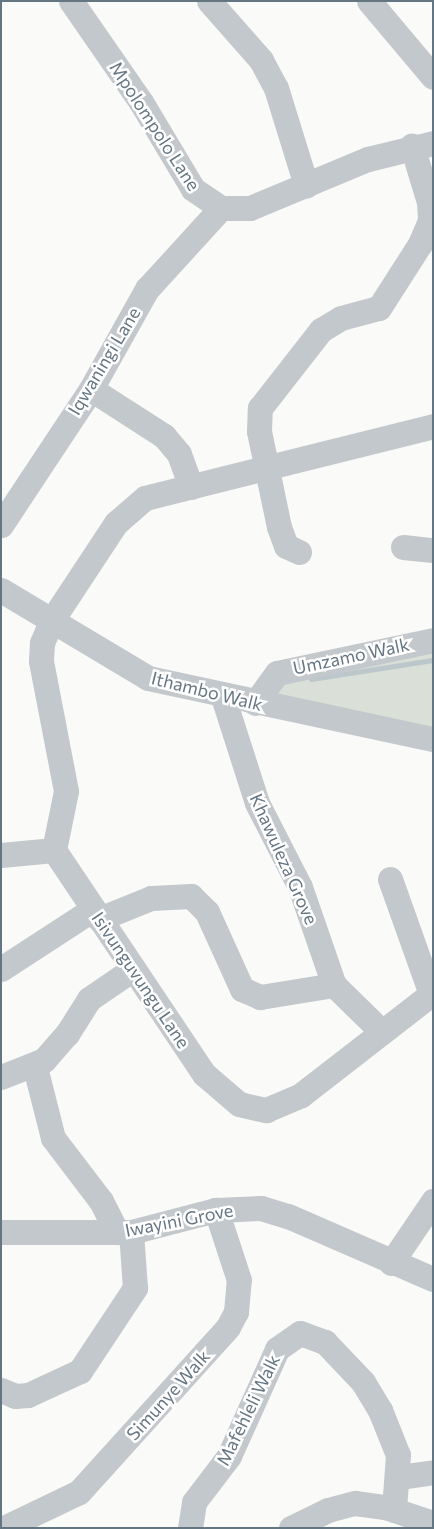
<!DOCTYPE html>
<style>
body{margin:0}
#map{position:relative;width:434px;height:1529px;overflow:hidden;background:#fafaf8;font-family:Commissioner,sans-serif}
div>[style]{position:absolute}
.green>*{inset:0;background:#dadfd7}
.stream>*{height:5px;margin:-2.5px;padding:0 2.5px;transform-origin:2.5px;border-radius:2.5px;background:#bbc7cb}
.minor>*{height:25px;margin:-12.5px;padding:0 12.5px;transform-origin:12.5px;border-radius:12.5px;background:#c3c8cc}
span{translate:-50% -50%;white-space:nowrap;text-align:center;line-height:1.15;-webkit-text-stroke:5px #fff;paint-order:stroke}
.street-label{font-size:18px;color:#657683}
.frame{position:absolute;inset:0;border:2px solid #657683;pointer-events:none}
</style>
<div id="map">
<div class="green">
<i style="clip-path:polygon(433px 650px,433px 730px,269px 698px,284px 681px)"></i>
</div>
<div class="stream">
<i style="left:311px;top:679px;width:123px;rotate:-8.9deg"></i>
</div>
<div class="minor">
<i style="left:71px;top:1px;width:123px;rotate:55.3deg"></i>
<i style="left:141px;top:102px;width:101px;rotate:59.1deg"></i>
<i style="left:193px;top:189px;width:34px;rotate:34deg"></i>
<i style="left:221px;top:208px;width:29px"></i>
<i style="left:250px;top:208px;width:128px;rotate:-22.6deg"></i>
<i style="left:368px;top:159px;width:67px;rotate:-13.8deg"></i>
<i style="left:209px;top:1px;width:79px;rotate:48.6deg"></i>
<i style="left:261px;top:60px;width:32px;rotate:62deg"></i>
<i style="left:276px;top:88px;width:102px;rotate:72.8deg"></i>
<i style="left:369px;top:1px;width:99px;rotate:49.9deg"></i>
<i style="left:91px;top:389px;width:87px;rotate:32.8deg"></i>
<i style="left:164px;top:436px;width:23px;rotate:50deg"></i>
<i style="left:179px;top:454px;width:35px;rotate:70deg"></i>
<i style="left:1px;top:525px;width:163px;rotate:-56.5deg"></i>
<i style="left:91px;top:389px;width:115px;rotate:-60.8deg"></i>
<i style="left:147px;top:289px;width:110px;rotate:-47.6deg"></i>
<i style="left:403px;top:547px;width:30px;rotate:6deg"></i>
<i style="left:299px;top:552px;width:14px;rotate:-155deg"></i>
<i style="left:286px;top:546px;width:20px;rotate:-110deg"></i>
<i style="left:279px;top:527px;width:98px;rotate:-101.8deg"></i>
<i style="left:259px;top:431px;width:23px;rotate:-88deg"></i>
<i style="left:260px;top:408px;width:99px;rotate:-52deg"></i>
<i style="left:321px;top:330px;width:23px;rotate:-31deg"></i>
<i style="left:341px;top:318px;width:39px;rotate:-15deg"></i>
<i style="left:379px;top:308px;width:76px;rotate:-57.4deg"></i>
<i style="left:420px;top:244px;width:26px;rotate:-67deg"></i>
<i style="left:430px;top:220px;width:18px;rotate:-93deg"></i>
<i style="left:429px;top:202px;width:59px;rotate:-106.9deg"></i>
<i style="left:1px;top:590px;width:171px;rotate:30.9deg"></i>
<i style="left:148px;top:678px;width:291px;rotate:12.1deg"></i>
<i style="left:223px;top:697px;width:111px;rotate:72.2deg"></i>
<i style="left:257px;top:803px;width:94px;rotate:62.9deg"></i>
<i style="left:300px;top:887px;width:104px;rotate:70.9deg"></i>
<i style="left:334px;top:985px;width:67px;rotate:44.4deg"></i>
<i style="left:255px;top:703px;width:37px;rotate:-54deg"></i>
<i style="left:277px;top:673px;width:159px;rotate:-11.9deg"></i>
<i style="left:54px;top:850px;width:60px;rotate:-78.5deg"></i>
<i style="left:66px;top:791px;width:132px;rotate:-100.9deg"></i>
<i style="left:41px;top:661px;width:18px;rotate:-87deg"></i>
<i style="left:42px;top:643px;width:25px;rotate:-67deg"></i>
<i style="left:52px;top:620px;width:116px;rotate:-56.6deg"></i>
<i style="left:116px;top:523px;width:38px;rotate:-41deg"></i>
<i style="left:145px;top:498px;width:297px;rotate:-14deg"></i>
<i style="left:54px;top:850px;width:270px;rotate:56.2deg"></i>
<i style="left:204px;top:1074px;width:46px;rotate:40.6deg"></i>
<i style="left:239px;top:1104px;width:28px;rotate:13deg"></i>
<i style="left:266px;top:1110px;width:38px;rotate:-23deg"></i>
<i style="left:301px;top:1095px;width:165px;rotate:-37.8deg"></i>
<i style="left:1px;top:855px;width:53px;rotate:-5.4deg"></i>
<i style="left:390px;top:879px;width:122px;rotate:70.4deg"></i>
<i style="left:99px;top:919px;width:56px;rotate:-22deg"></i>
<i style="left:151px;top:898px;width:40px;rotate:-2.9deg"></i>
<i style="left:191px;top:896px;width:23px;rotate:45deg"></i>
<i style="left:207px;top:912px;width:85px;rotate:65.6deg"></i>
<i style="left:242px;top:989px;width:20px;rotate:24deg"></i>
<i style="left:260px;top:997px;width:75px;rotate:-9.2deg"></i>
<i style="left:1px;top:969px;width:110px;rotate:-33.1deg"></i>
<i style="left:35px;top:1067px;width:73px;rotate:75.8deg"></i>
<i style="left:53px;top:1138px;width:79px;rotate:52.7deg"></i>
<i style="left:101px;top:1201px;width:35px;rotate:63deg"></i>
<i style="left:1px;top:1077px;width:46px;rotate:-21.6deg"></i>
<i style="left:44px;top:1060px;width:35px;rotate:-49deg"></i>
<i style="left:67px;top:1034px;width:41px;rotate:-57.8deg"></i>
<i style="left:89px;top:999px;width:53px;rotate:-34.3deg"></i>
<i style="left:1px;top:1232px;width:130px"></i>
<i style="left:131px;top:1232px;width:88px;rotate:-14.5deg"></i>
<i style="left:216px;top:1210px;width:45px;rotate:-2.5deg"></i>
<i style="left:261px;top:1208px;width:28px;rotate:17deg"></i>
<i style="left:288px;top:1216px;width:158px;rotate:23.5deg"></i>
<i style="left:391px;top:1263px;width:75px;rotate:-55.9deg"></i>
<i style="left:1px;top:1390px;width:15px;rotate:23deg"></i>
<i style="left:15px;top:1396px;width:13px;rotate:-4deg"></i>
<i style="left:28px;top:1395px;width:57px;rotate:-24.8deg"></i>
<i style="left:80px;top:1371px;width:100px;rotate:-56.5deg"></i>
<i style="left:135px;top:1288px;width:56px;rotate:-94.1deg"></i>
<i style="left:399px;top:1477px;width:34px;rotate:-8deg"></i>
<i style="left:4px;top:1528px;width:83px;rotate:-25.6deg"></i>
<i style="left:79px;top:1492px;width:222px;rotate:-47.9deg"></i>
<i style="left:228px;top:1327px;width:17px;rotate:-62deg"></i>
<i style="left:236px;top:1312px;width:32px;rotate:-85deg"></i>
<i style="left:239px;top:1280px;width:74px;rotate:-108.2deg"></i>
<i style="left:190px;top:1528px;width:26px;rotate:-81deg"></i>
<i style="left:194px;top:1502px;width:58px;rotate:-52.7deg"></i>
<i style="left:229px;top:1456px;width:117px;rotate:-65.8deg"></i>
<i style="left:277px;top:1349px;width:28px;rotate:-35deg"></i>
<i style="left:300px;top:1333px;width:27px;rotate:20deg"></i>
<i style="left:325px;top:1342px;width:55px;rotate:46.5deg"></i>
<i style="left:363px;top:1382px;width:33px;rotate:59deg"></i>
<i style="left:380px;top:1410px;width:48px;rotate:68.2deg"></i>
<i style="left:398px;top:1455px;width:55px;rotate:94.2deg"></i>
<i style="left:291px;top:1528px;width:41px;rotate:-25.9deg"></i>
<i style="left:328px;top:1510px;width:28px;rotate:-15deg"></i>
<i style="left:355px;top:1503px;width:30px;rotate:8deg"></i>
<i style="left:385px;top:1507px;width:51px;rotate:18.4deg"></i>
</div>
<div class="street-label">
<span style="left:155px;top:126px;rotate:57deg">Mpolompolo Lane</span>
<span style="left:104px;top:361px;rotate:-59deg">Iqwaningi Lane</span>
<span style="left:351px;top:656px;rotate:-12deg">Umzamo Walk</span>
<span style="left:207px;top:691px;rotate:14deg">Ithambo Walk</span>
<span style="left:284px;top:859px;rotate:66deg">Khawuleza Grove</span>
<span style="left:141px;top:980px;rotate:56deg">Isivunguvungu Lane</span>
<span style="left:179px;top:1220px;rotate:-11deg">Iwayini Grove</span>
<span style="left:168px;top:1395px;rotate:-48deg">Simunye Walk</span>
<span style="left:248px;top:1410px;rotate:-64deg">Mafehleli Walk</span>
</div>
<div class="frame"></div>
</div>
